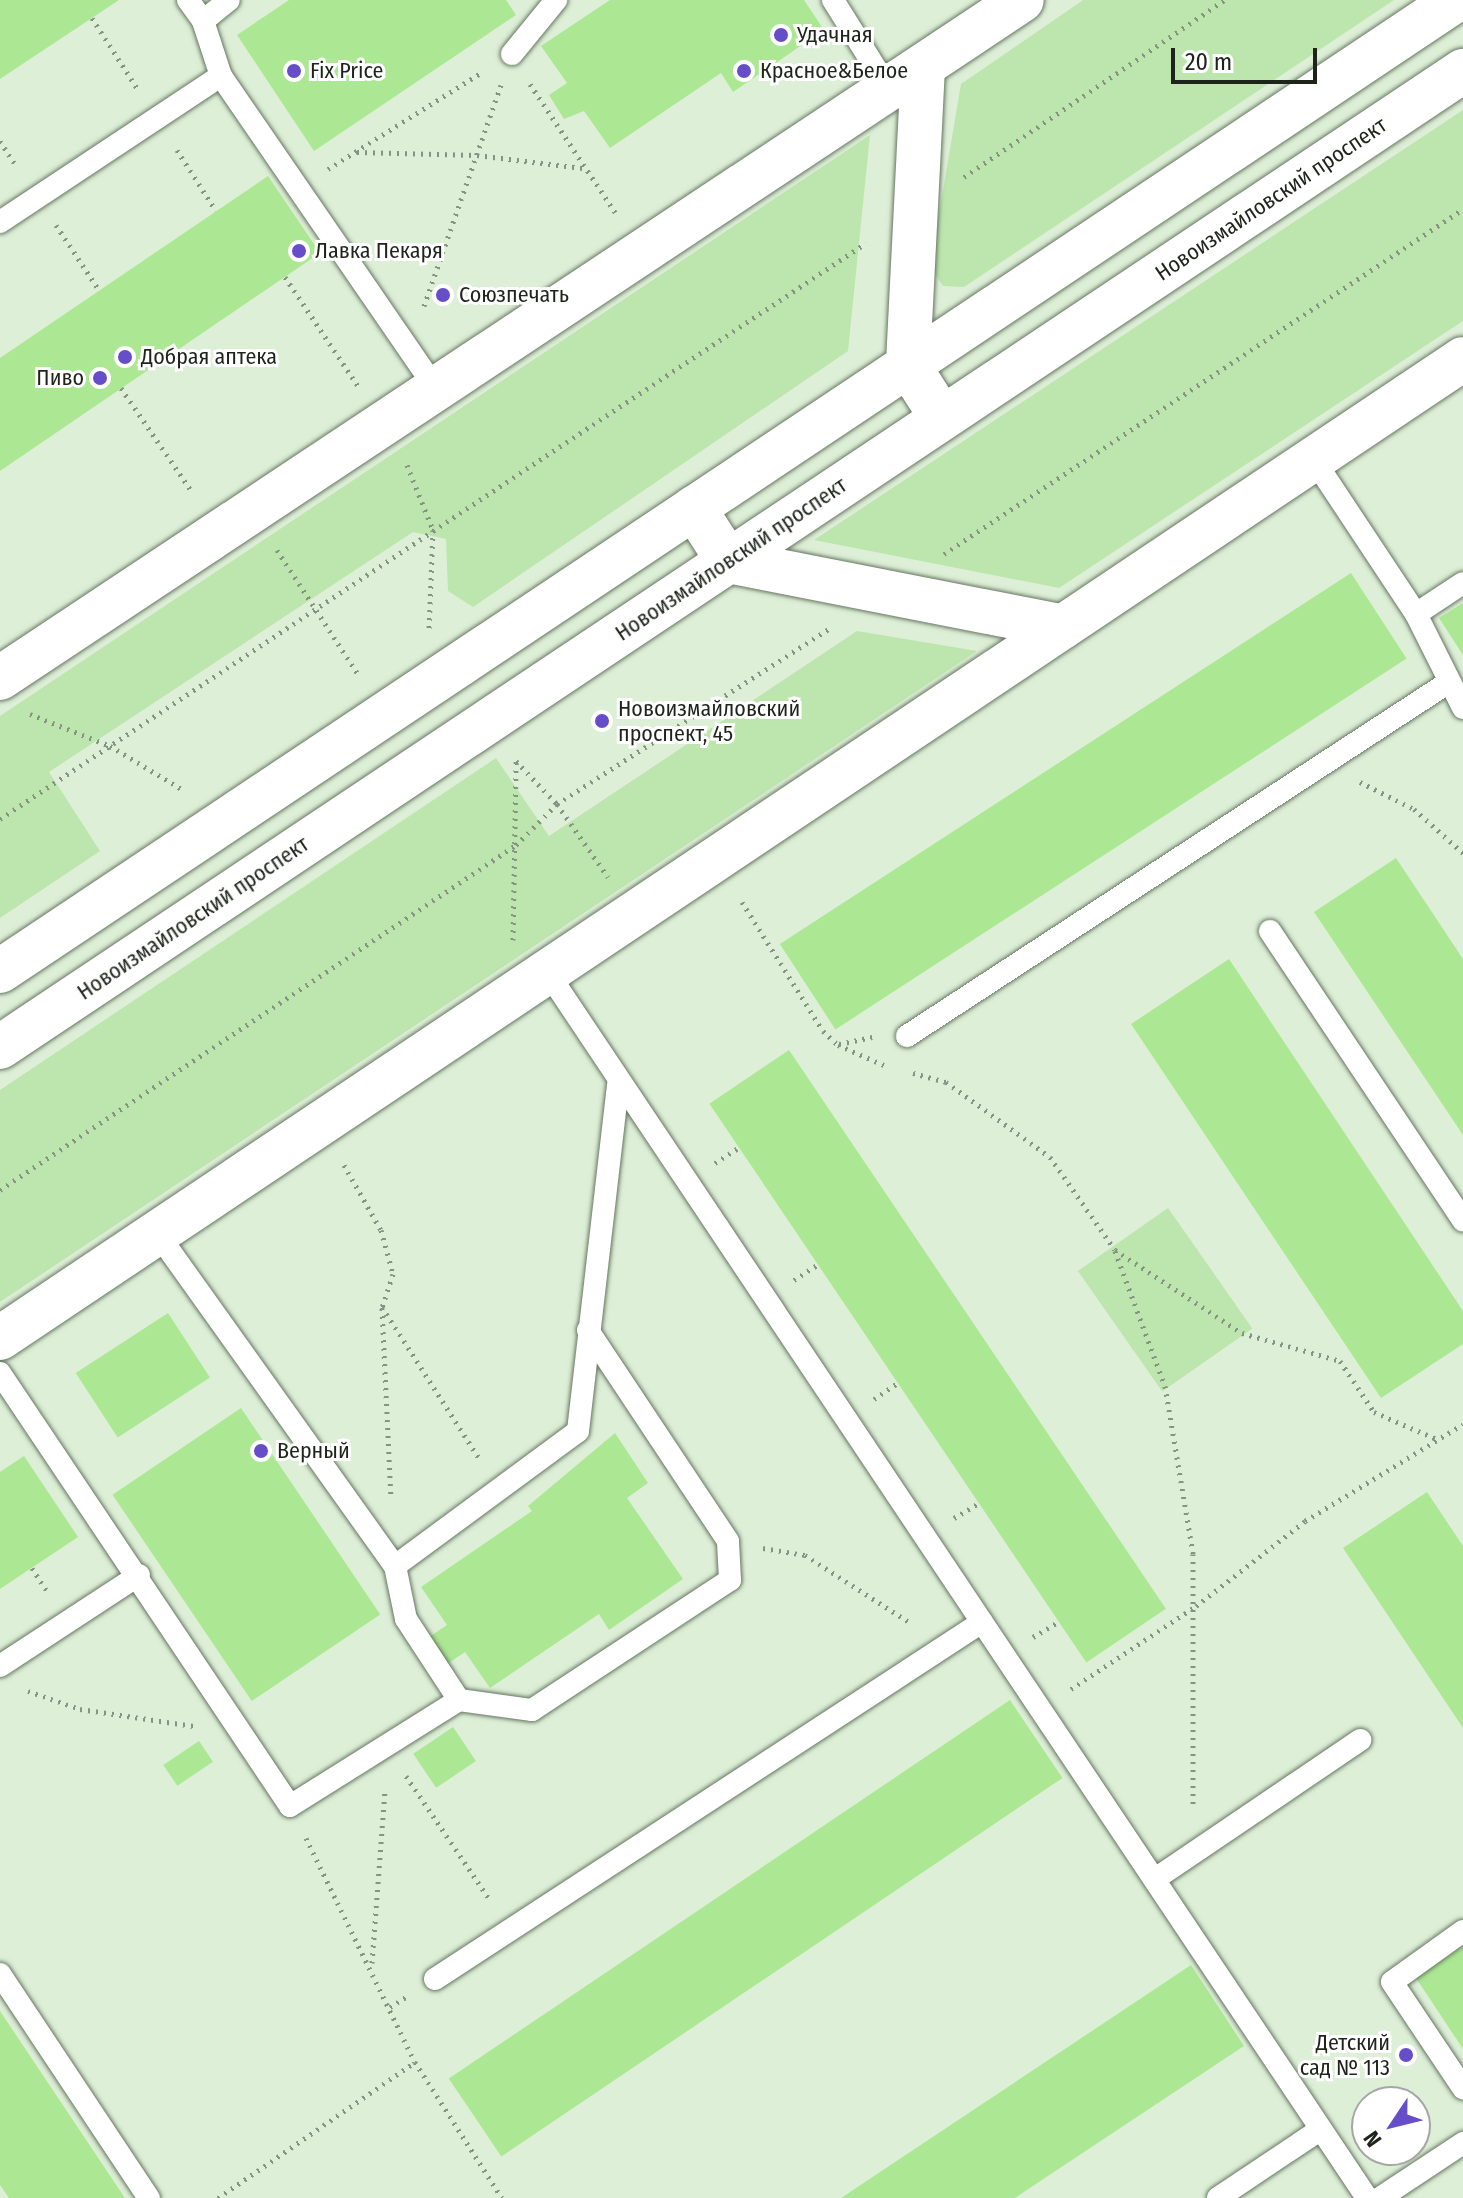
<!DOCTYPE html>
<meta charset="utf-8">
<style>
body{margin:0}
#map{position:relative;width:1463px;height:2198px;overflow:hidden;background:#ddefd7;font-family:"Fira Sans Condensed",sans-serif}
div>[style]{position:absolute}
.green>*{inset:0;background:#bde6ae;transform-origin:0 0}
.building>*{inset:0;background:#ace894;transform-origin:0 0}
.path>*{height:5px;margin-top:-2.5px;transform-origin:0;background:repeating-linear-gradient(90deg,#879382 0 2px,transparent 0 8px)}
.roads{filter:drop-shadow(0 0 2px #667661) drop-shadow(0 0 2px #667661)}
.lane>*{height:22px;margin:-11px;padding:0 11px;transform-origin:11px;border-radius:11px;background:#fff}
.street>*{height:44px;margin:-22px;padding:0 22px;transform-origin:22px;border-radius:22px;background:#fff}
.secondary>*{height:44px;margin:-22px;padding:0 22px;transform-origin:22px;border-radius:22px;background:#fff}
.dots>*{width:22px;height:22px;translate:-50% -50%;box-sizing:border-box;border:4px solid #fff;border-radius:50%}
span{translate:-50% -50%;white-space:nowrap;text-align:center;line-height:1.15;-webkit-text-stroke:6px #fff;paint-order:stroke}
.poi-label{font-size:22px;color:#1e241b}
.left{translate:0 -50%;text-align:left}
.right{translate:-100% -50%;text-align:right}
.street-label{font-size:22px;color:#1e241b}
.north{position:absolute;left:1351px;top:2086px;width:80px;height:80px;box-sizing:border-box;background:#fff;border:2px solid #a5a7a4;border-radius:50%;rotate:235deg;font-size:22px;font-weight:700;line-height:32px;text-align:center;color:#1e241b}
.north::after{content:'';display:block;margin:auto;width:28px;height:36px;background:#654ec7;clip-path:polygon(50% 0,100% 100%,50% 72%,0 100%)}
.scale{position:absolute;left:1171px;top:48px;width:146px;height:36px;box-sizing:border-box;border:4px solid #1e241b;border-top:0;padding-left:10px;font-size:24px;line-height:28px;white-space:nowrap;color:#1e241b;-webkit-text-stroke:6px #fff;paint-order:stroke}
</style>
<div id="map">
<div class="green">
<i style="clip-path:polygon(1083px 0,1394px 0,964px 287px,943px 286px,930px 267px,961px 84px)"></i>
<i style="clip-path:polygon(1463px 110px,1463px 321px,1059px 588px,814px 540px)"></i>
<i style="clip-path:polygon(870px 135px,848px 351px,473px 607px,448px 591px,446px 539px,413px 532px,49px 772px,100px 851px,0 918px,0 716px)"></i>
<i style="clip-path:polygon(857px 631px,977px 651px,0 1302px,0 1090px,496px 758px,549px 836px)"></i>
<i style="left:1168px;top:1208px;width:147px;height:110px;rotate:55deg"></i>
</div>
<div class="building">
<i style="clip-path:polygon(0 0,119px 0,0 79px)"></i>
<i style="clip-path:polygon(289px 0,506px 0,516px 15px,314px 151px,237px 35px)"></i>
<i style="clip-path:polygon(610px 0,804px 0,824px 30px,733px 92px,721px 73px,610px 148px,584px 111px,564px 119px,549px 95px,567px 83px,541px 46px)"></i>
<i style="clip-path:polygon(268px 176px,320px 253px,0 471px,0 358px)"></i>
<i style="left:1351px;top:573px;width:102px;height:681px;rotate:57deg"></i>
<i style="clip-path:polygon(1463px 603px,1463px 655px,1439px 618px)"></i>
<i style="clip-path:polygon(1396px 858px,1463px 959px,1463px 1135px,1314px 912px)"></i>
<i style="clip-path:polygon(1229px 959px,1463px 1311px,1463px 1344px,1381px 1398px,1131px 1024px)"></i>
<i style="left:789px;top:1050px;width:674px;height:96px;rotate:56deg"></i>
<i style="left:168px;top:1313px;width:77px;height:110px;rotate:57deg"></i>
<i style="left:241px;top:1408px;width:249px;height:155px;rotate:56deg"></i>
<i style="clip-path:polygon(615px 1433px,648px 1483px,627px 1498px,683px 1579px,609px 1630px,599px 1614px,490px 1688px,465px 1652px,447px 1664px,429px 1637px,447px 1625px,421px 1587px,532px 1511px,528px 1506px)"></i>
<i style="clip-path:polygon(24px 1456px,78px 1537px,0 1589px,0 1472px)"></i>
<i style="clip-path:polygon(1427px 1492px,1463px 1546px,1463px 1728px,1343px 1548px)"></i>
<i style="left:1010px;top:1700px;width:94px;height:677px;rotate:56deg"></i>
<i style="left:453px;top:1727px;width:41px;height:48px;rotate:56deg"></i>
<i style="left:199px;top:1741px;width:25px;height:43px;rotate:56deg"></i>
<i style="clip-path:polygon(1463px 1946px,1463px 2049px,1416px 1978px)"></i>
<i style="clip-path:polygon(1191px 1965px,1244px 2046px,1069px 2162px,1015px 2198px,841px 2198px)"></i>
<i style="clip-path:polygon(0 2011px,125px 2198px,9px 2198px,0 2185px)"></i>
</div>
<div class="path">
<i style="left:92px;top:18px;width:83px;rotate:57.3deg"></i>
<i style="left:530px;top:84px;width:154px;rotate:56.4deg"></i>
<i style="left:0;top:141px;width:31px;rotate:57deg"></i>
<i style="left:177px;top:150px;width:72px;rotate:57.4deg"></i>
<i style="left:357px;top:152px;width:120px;rotate:1.4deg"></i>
<i style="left:477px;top:155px;width:106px;rotate:7.1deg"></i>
<i style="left:328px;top:169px;width:182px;rotate:-32.2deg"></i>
<i style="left:964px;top:177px;width:315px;rotate:-34.2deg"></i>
<i style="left:56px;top:225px;width:78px;rotate:56.5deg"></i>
<i style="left:285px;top:277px;width:131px;rotate:56.2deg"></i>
<i style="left:424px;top:306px;width:234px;rotate:-70.8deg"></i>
<i style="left:121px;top:388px;width:127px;rotate:55.6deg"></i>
<i style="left:407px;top:465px;width:70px;rotate:68.2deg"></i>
<i style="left:433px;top:530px;width:100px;rotate:92.3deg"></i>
<i style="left:277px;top:550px;width:150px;rotate:56.9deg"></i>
<i style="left:944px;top:554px;width:623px;rotate:-33.61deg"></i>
<i style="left:30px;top:714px;width:86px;rotate:21.8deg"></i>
<i style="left:110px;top:746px;width:87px;rotate:31deg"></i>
<i style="left:516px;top:761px;width:59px;rotate:46.4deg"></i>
<i style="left:557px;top:804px;width:89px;rotate:55.1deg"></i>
<i style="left:1360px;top:782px;width:60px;rotate:26.6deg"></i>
<i style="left:1414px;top:809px;width:66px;rotate:41.9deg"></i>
<i style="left:0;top:819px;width:1040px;rotate:-33.63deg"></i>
<i style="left:742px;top:902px;width:152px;rotate:57.9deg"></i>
<i style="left:823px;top:1031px;width:21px;rotate:43deg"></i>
<i style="left:838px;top:1045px;width:50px;rotate:23.5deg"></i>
<i style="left:513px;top:940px;width:179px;rotate:-89deg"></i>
<i style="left:839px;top:1044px;width:34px;rotate:-12deg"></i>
<i style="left:913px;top:1073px;width:34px;rotate:15deg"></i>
<i style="left:946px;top:1082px;width:128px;rotate:35.8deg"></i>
<i style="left:1050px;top:1157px;width:113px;rotate:55deg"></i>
<i style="left:1115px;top:1250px;width:152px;rotate:33.2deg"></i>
<i style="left:1242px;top:1333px;width:102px;rotate:15.9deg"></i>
<i style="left:1340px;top:1361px;width:61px;rotate:56.3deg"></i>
<i style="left:1374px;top:1412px;width:71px;rotate:23.3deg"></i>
<i style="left:715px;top:1163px;width:27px;rotate:-33deg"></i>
<i style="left:344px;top:1165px;width:75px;rotate:60.4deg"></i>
<i style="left:381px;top:1230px;width:46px;rotate:74.7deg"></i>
<i style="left:393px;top:1274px;width:35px;rotate:108deg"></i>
<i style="left:382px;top:1307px;width:179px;rotate:57.3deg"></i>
<i style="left:0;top:1190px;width:621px;rotate:-33.77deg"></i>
<i style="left:516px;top:845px;width:58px;rotate:-45deg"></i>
<i style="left:557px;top:804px;width:323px;rotate:-32.8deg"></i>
<i style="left:1115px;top:1251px;width:144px;rotate:69.7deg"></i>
<i style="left:1165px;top:1386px;width:170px;rotate:80.5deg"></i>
<i style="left:1193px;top:1554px;width:255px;rotate:90deg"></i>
<i style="left:794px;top:1280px;width:27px;rotate:-33deg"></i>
<i style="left:382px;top:1308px;width:189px;rotate:87.3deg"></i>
<i style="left:874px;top:1399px;width:27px;rotate:-34deg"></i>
<i style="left:954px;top:1518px;width:27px;rotate:-31deg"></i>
<i style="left:763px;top:1548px;width:43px;rotate:9.5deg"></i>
<i style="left:805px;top:1555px;width:127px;rotate:32.8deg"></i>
<i style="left:32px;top:1568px;width:31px;rotate:57deg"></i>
<i style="left:1033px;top:1637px;width:27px;rotate:-31deg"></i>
<i style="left:1071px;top:1689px;width:150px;rotate:-33.6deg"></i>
<i style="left:1196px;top:1606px;width:138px;rotate:-37.9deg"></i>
<i style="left:1305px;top:1521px;width:185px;rotate:-31.5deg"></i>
<i style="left:28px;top:1691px;width:55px;rotate:19.1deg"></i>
<i style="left:80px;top:1709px;width:115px;rotate:8.5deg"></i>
<i style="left:406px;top:1776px;width:150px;rotate:55.9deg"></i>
<i style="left:306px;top:1838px;width:249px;rotate:64.1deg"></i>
<i style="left:415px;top:2062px;width:161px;rotate:57.4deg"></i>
<i style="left:372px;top:1963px;width:174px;rotate:-85.7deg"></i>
<i style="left:390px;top:2007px;width:19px;rotate:-32deg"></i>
<i style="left:218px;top:2198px;width:239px;rotate:-34.6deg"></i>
</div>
<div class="roads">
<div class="lane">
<i style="left:188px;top:0;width:26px;rotate:54deg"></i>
<i style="left:203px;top:21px;width:58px;rotate:71.9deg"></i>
<i style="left:221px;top:76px;width:380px;rotate:55.5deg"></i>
<i style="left:833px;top:0;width:104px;rotate:58deg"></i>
<i style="left:203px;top:21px;width:33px;rotate:-39deg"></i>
<i style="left:512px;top:54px;width:70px;rotate:-50.8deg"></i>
<i style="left:0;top:222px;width:265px;rotate:-33.5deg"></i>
<i style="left:1312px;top:457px;width:188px;rotate:56.5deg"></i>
<i style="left:1416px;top:614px;width:105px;rotate:63.4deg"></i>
<i style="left:1416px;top:614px;width:56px;rotate:-33.4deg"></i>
<i style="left:1270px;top:931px;width:348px;rotate:56.3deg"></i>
<i style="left:546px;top:970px;width:1477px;rotate:56.23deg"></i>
<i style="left:907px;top:1036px;width:644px;rotate:-33.15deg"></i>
<i style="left:155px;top:1230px;width:413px;rotate:54.5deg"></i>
<i style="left:395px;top:1566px;width:227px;rotate:-36.4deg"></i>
<i style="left:578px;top:1431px;width:349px;rotate:-83.4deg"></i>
<i style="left:0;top:1373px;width:521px;rotate:56.19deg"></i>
<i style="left:290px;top:1806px;width:199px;rotate:-32.1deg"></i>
<i style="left:459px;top:1700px;width:74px;rotate:7.8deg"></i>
<i style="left:532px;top:1710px;width:237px;rotate:-33.3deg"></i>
<i style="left:730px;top:1580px;width:39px;rotate:-93deg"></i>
<i style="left:728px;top:1541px;width:253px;rotate:-123.6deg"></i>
<i style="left:395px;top:1566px;width:54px;rotate:78.3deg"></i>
<i style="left:406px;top:1619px;width:97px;rotate:56.8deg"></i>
<i style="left:0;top:1666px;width:166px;rotate:-33.2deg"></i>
<i style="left:1155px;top:1879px;width:248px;rotate:-34.1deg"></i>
<i style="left:1463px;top:1931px;width:87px;rotate:144.3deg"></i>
<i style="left:1392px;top:1982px;width:128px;rotate:56.2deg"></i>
<i style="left:0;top:1974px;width:269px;rotate:56.4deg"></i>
<i style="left:435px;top:1979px;width:653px;rotate:-33.13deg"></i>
<i style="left:1218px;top:2198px;width:120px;rotate:-33.8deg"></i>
<i style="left:1380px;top:2198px;width:100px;rotate:-33.5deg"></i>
</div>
<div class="street">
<i style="left:923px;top:67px;width:298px;rotate:92.9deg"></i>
<i style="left:908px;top:365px;width:63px;rotate:57.3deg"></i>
<i style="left:694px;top:508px;width:63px;rotate:57.3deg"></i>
<i style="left:728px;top:561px;width:341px;rotate:11.1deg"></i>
<i style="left:0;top:678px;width:1226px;rotate:-33.56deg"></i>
<i style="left:0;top:1338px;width:1760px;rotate:-33.79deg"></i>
</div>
<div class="secondary">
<i style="left:0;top:971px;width:1750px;rotate:-33.7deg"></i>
<i style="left:0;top:1047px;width:1759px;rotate:-33.71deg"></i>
</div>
</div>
<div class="dots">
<i style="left:781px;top:35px;background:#654ec7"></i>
<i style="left:294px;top:71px;background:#654ec7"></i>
<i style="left:744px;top:71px;background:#654ec7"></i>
<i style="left:299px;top:251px;background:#654ec7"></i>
<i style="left:443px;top:295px;background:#654ec7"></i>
<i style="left:125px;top:357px;background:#654ec7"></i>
<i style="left:100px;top:378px;background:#654ec7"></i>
<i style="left:602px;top:721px;background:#654ec7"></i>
<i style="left:261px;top:1451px;background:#654ec7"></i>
<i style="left:1406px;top:2055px;background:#654ec7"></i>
</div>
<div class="poi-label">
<span class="left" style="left:797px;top:35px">Удачная</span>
<span class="left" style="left:310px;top:71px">Fix Price</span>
<span class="left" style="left:760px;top:71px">Красное&amp;Белое</span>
<span class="left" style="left:315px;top:251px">Лавка Пекаря</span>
<span class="left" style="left:459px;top:295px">Союзпечать</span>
<span class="left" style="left:141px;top:357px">Добрая аптека</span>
<span class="right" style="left:84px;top:378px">Пиво</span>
<span class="left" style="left:618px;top:721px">Новоизмайловский<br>проспект, 45</span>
<span class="left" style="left:277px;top:1451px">Верный</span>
<span class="right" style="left:1390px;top:2055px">Детский<br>сад № 113</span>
</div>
<div class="street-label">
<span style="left:1271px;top:199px;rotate:-34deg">Новоизмайловский проспект</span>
<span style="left:731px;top:559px;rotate:-34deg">Новоизмайловский проспект</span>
<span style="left:193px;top:918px;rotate:-34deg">Новоизмайловский проспект</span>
</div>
<div class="north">N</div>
<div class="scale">20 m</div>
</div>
